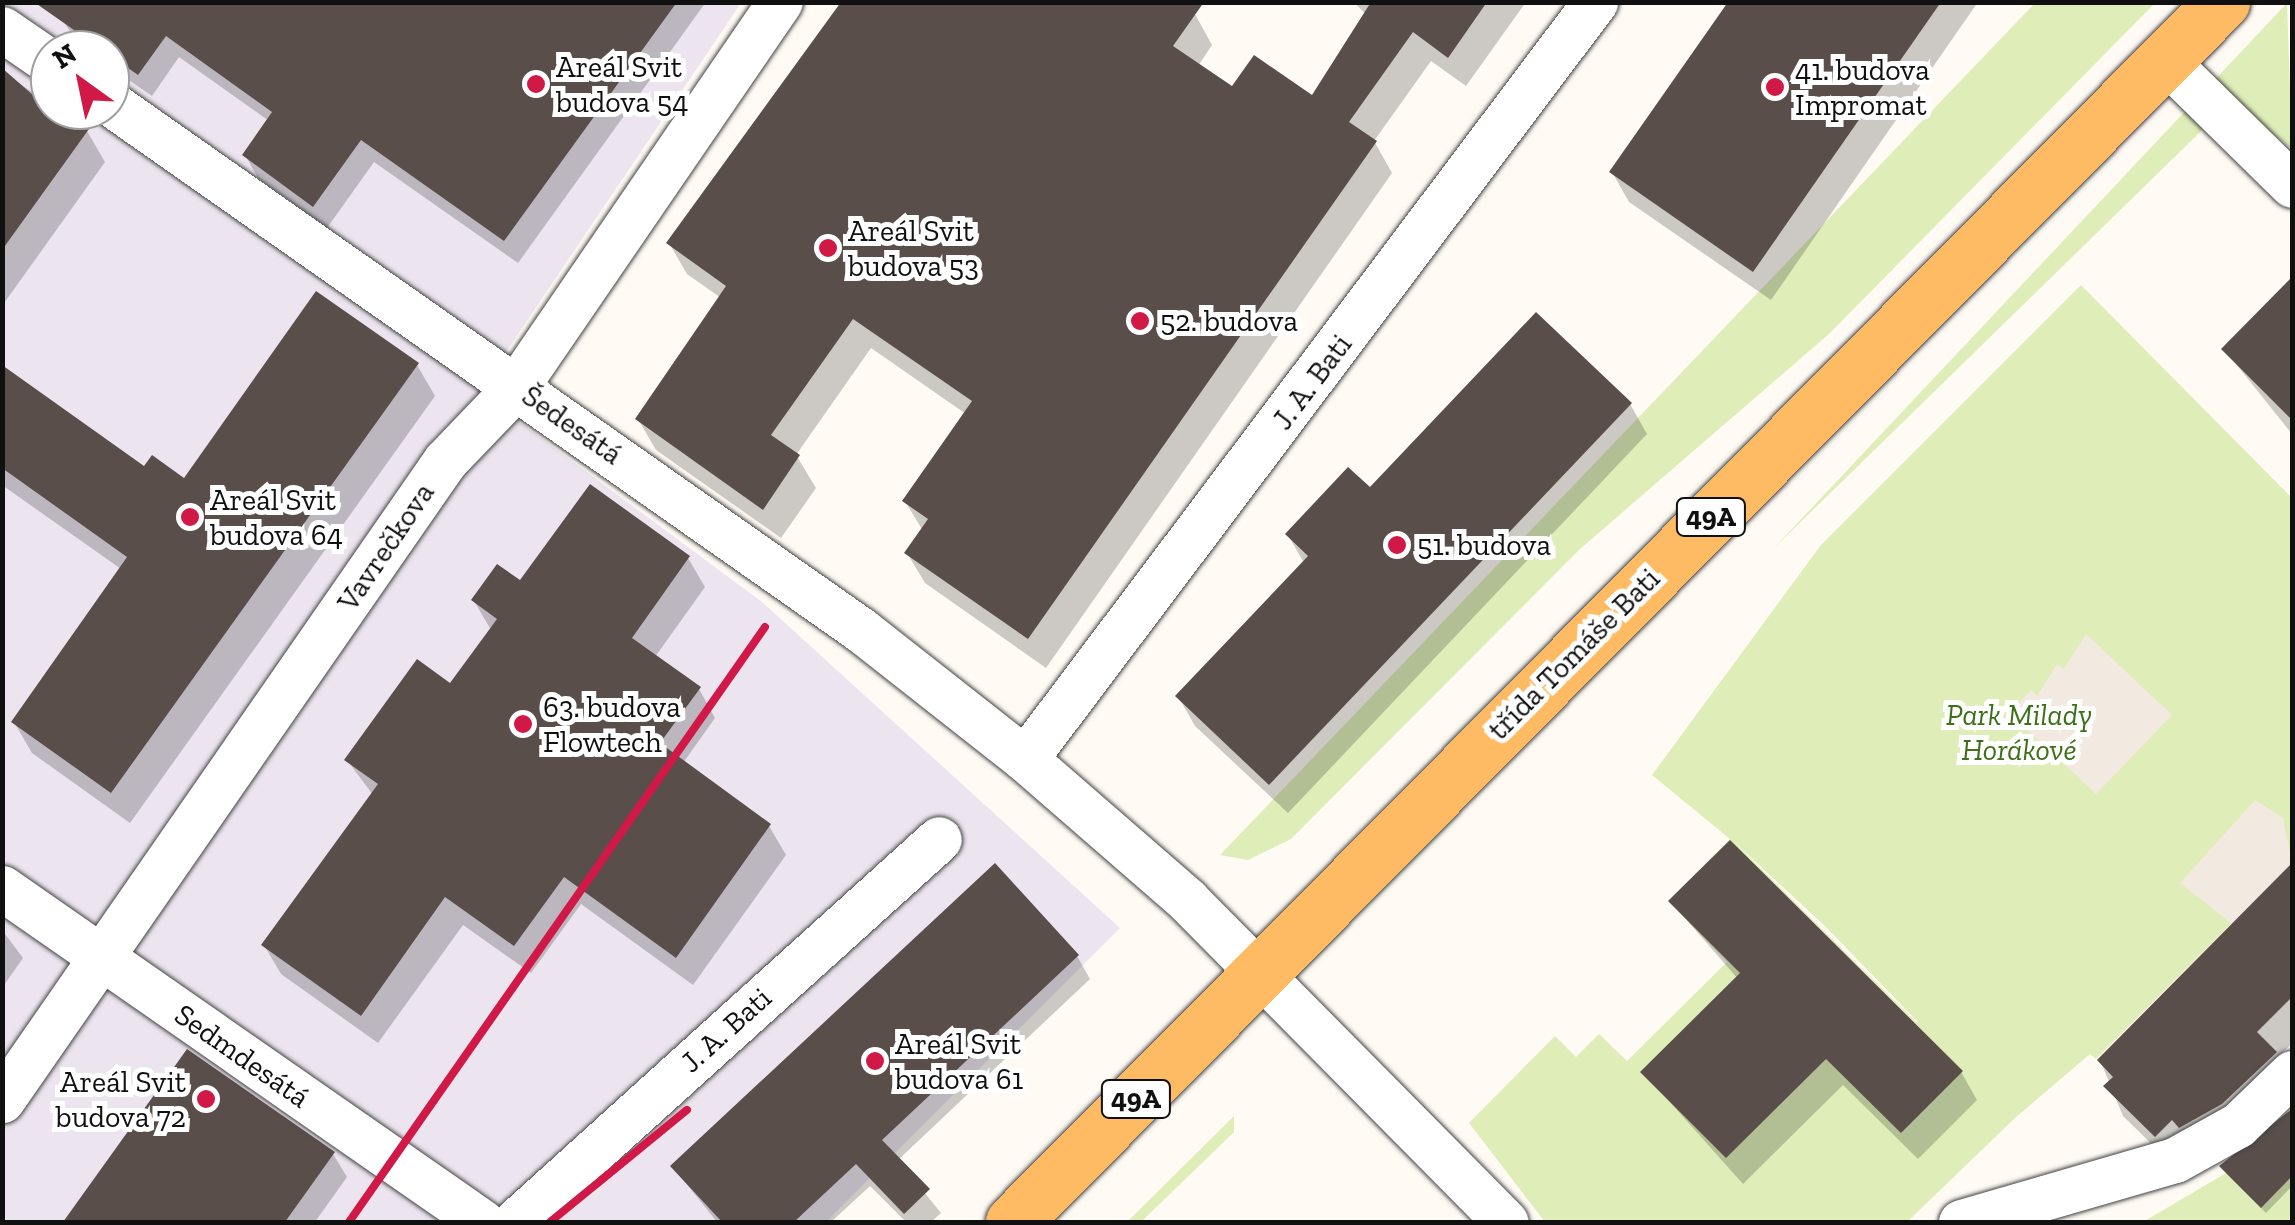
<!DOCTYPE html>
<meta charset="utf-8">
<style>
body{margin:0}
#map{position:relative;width:2295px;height:1225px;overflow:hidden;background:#fffaf4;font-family:"Zilla Slab",serif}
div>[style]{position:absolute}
.industrial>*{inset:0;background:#ece4ef}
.green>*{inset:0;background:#dfeeb8}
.plaza>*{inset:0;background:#f2e9e0}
.shadow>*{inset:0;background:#0003}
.building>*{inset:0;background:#5a4e4b}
.roads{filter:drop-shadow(0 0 2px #434343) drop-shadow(0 0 2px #434343)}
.minor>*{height:45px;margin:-22.5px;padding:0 22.5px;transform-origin:22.5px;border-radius:22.5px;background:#fff}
.primary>*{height:55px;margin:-27.5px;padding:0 27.5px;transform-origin:27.5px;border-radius:27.5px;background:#ffba64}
.rail>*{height:8px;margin:-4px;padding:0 4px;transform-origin:4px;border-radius:4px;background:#d01946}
.dots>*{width:28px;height:28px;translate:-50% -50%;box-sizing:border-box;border:5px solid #fff;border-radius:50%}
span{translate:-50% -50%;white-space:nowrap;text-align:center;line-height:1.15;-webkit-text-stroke:10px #fff;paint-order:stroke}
.shield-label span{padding:2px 8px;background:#fff;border:2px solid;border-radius:8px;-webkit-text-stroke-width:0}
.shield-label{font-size:28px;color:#101010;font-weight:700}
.poi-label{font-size:30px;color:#101010}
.left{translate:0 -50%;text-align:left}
.right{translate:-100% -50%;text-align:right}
.street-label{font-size:30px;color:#101010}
.park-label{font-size:30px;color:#3c7019;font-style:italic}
.frame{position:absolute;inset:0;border:5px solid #101010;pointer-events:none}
.north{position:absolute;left:30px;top:30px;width:100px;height:100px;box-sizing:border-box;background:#fff;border:2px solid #9f9f9f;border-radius:50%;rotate:327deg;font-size:28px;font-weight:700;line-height:40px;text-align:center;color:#101010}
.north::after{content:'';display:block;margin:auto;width:35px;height:45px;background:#d01946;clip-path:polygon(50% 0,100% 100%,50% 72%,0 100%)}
</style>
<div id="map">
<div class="industrial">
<i style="clip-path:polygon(evenodd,2px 3px,741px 3px,479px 392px,762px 602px,1120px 928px,826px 1222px,3px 1222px,2px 3px,50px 50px,110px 50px,110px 110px,50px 110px,50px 50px)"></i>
</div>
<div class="green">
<i style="clip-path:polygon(2035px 3px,2155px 3px,1830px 333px,1580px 549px,1291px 839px,1248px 860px,1220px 855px)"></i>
<i style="clip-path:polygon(2287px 3px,2292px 149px,2232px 101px,1774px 548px)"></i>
<i style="clip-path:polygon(evenodd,2081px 285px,2292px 498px,2292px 863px,2096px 1059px,2090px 1054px,2015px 1118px,1907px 1222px,1545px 1222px,1469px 1123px,1555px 1036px,1576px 1057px,1599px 1034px,1627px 1061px,1727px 962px,1668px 901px,1730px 839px,1652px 775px,1821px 545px,2081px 285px,1732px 840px,1825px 926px,1918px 1022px,1916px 1022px,1732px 840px)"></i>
<i style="clip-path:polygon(2292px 1107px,2292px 1222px,2143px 1222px,2226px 1173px)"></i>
<i style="clip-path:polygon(1234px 1116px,1234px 1132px,1141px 1222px,1127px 1222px)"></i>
</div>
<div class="plaza">
<i style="clip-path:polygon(2086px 634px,2172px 715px,2096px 794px,2016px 719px,2016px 706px,2031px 690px,2037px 696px,2057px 664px,2064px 669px)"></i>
<i style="clip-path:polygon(2255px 800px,2283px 818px,2292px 863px,2232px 924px,2180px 883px)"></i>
</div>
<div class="shadow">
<i style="clip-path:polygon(78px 2px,706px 2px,518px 263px,374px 162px,327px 228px,258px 178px,245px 155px,269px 121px,179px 57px,152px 96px,110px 67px,110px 50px,78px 44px,64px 22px)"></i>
<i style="clip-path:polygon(1354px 2px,1526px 2px,1466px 86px,1431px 61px,1374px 141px,1392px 173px,1046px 668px,925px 583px,907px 553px,923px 531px,905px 501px,966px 414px,871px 348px,796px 455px,816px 488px,781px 538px,656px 450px,638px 419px,721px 298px,687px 274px,669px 243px,1195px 14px,1212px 45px,1198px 66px,1232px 90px,1312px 99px,1370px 19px)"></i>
<i style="clip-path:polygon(1731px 2px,1978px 2px,1771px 300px,1629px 202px,1612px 172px)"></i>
<i style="clip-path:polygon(2px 71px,87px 131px,105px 162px,2px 306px)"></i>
<i style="clip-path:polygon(2292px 280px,2292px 434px,2224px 349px)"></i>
<i style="clip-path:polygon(417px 365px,435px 396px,130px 823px,32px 753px,14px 722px,121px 569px,2px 485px,2px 368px,145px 469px,185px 481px)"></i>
<i style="clip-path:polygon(1630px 404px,1647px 434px,1288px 813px,1195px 726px,1178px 696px,1304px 563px,1288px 535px,1370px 490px)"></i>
<i style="clip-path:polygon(590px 488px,688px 558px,705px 587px,655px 657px,699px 689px,715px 718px,683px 763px,769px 826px,786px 855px,693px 985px,581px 904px,531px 973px,463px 925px,378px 1043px,281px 974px,264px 945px,373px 795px,347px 760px,451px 686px,491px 630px,474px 601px,520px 584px)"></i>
<i style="clip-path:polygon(2292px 866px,2292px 1043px,2173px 1165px,2123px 1116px,2100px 1060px)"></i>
<i style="clip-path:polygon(1671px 902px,1961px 1072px,1977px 1100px,1918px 1159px,1843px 1085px,1743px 1184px,1643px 1072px,1738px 979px)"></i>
<i style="clip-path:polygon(2px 930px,23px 958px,2px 988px)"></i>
<i style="clip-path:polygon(1077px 956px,1090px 979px,898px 1160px,941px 1213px,931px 1222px,906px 1222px,870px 1186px,831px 1222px,717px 1222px,673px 1167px)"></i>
<i style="clip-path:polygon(188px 1052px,333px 1154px,347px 1177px,315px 1222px,66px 1222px)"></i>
<i style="clip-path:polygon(2292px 1111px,2292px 1186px,2266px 1213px,2226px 1173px)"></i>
</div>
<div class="building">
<i style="clip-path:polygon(34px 2px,677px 2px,504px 241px,361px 140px,313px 207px,242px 155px,272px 112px,166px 36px,138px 75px)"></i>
<i style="clip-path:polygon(841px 2px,1204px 2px,1173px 46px,1232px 86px,1254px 55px,1312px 95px,1371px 2px,1487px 2px,1448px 58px,1413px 32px,1349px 122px,1377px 141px,1028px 639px,904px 553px,928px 519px,902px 501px,972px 401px,853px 319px,771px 435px,800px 455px,763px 510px,635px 419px,726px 286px,666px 243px)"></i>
<i style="clip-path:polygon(1728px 2px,1941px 2px,1753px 272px,1609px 172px)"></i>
<i style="clip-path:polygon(2px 68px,50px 110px,89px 129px,2px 250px)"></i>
<i style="clip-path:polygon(2292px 277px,2292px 420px,2221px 349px)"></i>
<i style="clip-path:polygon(316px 291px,419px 363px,111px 793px,11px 722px,127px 557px,2px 468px,2px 365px,144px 466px,152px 455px,184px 478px)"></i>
<i style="clip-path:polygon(1536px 312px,1632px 403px,1269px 785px,1175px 696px,1308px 556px,1285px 534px,1348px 467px,1370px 487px)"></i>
<i style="clip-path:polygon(590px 484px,690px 556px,632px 638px,701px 687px,660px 743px,771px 824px,676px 958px,564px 877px,514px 946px,445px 897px,361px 1016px,261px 945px,378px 784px,344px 760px,417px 659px,450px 683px,497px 619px,471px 600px,497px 564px,520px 580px)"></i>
<i style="clip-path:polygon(1730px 840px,1963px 1071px,1901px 1133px,1826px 1059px,1726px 1158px,1640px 1072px,1740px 973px,1668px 901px)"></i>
<i style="clip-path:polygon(995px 863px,1079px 955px,882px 1140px,930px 1189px,904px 1214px,856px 1164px,794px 1222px,722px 1222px,670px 1166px)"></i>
<i style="clip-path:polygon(2292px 863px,2292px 997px,2257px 1032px,2277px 1052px,2222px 1104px,2179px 1128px,2172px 1120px,2155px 1137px,2103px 1086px,2113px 1077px,2097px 1060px)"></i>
<i style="clip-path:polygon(187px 1049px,335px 1152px,285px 1222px,63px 1222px)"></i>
<i style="clip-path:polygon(2292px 1109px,2292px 1176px,2261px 1208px,2219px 1166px)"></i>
</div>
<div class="roads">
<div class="minor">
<i style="left:2px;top:29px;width:58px;rotate:34.5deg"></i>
<i style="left:2165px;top:60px;width:178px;rotate:44.5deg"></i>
<i style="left:110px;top:103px;width:917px;rotate:35.06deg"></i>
<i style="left:861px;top:630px;width:209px;rotate:38.2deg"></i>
<i style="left:1025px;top:759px;width:215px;rotate:41deg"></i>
<i style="left:1187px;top:900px;width:453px;rotate:45.3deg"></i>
<i style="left:1025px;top:759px;width:948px;rotate:-53.02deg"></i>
<i style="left:2px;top:888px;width:585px;rotate:34.83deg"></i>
<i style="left:2px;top:1100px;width:778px;rotate:-55.27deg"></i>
<i style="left:445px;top:461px;width:103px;rotate:-46.2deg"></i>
<i style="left:516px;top:387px;width:467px;rotate:-55.6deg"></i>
<i style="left:515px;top:1222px;width:571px;rotate:-42.09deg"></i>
<i style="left:1961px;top:1222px;width:223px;rotate:-16.2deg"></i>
<i style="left:2175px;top:1160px;width:72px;rotate:-29.1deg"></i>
<i style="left:2238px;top:1125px;width:75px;rotate:-43.9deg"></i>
</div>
<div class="primary">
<i style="left:1013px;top:1222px;width:1718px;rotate:-45.26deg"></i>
</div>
</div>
<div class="rail">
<i style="left:349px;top:1222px;width:726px;rotate:-55.04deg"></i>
<i style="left:550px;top:1222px;width:177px;rotate:-39.3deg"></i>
</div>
<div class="dots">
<i style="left:536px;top:84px;background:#d01946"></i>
<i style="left:1775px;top:87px;background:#d01946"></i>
<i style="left:828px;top:248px;background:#d01946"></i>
<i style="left:1140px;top:321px;background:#d01946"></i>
<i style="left:190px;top:517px;background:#d01946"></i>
<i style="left:1397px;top:545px;background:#d01946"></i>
<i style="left:523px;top:724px;background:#d01946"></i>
<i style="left:875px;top:1061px;background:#d01946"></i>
<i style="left:206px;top:1099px;background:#d01946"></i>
</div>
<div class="shield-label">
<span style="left:1711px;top:517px">49A</span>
<span style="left:1136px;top:1099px">49A</span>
</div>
<div class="poi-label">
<span class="left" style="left:556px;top:84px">Areál Svit<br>budova 54</span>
<span class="left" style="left:1795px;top:87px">41. budova<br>Impromat</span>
<span class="left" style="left:848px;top:248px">Areál Svit<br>budova 53</span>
<span class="left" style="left:1160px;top:321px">52. budova</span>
<span class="left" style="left:210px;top:517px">Areál Svit<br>budova 64</span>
<span class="left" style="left:1417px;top:545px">51. budova</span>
<span class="left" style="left:543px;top:724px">63. budova<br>Flowtech</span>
<span class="left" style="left:895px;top:1061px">Areál Svit<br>budova 61</span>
<span class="right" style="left:186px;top:1099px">Areál Svit<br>budova 72</span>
</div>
<div class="street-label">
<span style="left:1312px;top:382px;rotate:-53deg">J. A. Bati</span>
<span style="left:572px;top:425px;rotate:35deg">Šedesátá</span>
<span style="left:386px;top:547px;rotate:-56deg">Vavrečkova</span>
<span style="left:1574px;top:654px;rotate:-45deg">třída Tomáše Bati</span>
<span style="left:726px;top:1030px;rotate:-42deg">J. A. Bati</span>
<span style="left:242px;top:1056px;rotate:35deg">Sedmdesátá</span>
</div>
<div class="park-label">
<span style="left:2019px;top:732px">Park Milady<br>Horákové</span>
</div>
<div class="frame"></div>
<div class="north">N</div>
</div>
